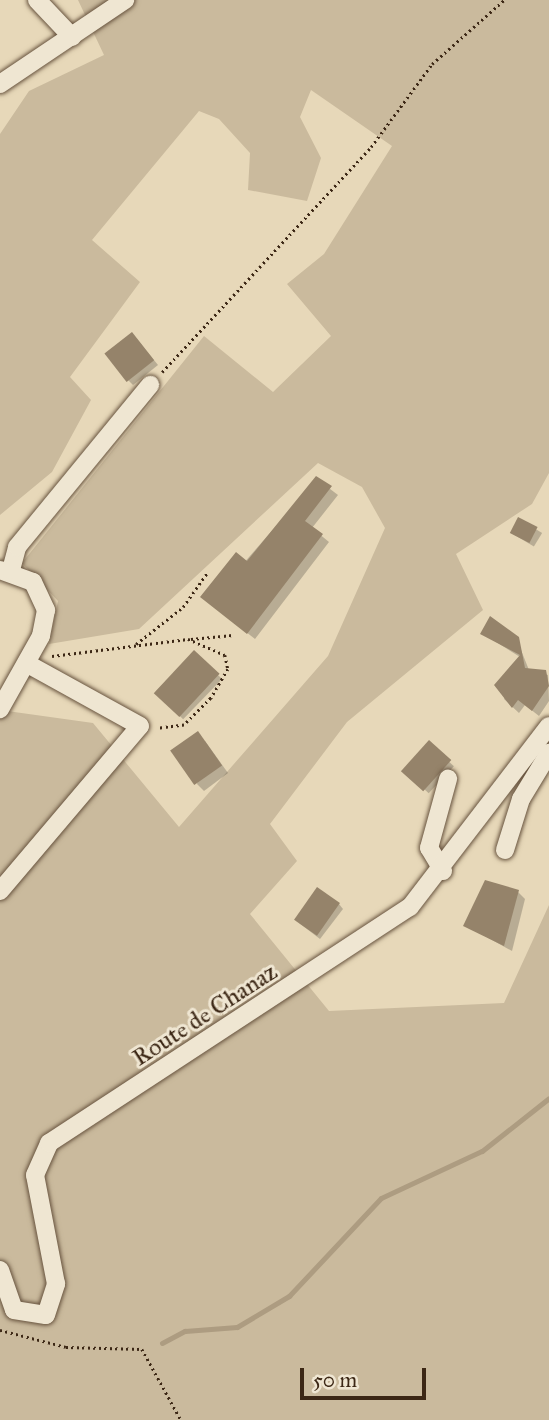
<!DOCTYPE html>
<style>
body{margin:0}
#map{position:relative;width:549px;height:1420px;overflow:hidden;background:#e7d8b9;font-family:"IM FELL Great Primer",serif}
div>[style]{position:absolute}
.green>*{inset:0;background:#caba9d}
.shadow>*{inset:0;background:#0003;transform-origin:0 0}
.stream>*{height:5px;margin:-2.5px;padding:0 2.5px;transform-origin:2.5px;border-radius:2.5px;background:#ad9c81}
.building>*{inset:0;background:#95836a;transform-origin:0 0}
.path>*{height:2.5px;margin-top:-1.25px;transform-origin:0;background:repeating-linear-gradient(90deg,#3c2715 0 2px,transparent 0 5.5px)}
.roads{filter:drop-shadow(0 0 2px #67533e) drop-shadow(0 0 2px #67533e)}
.minor>*{height:18px;margin:-9px;padding:0 9px;transform-origin:9px;border-radius:9px;background:#efe6d2}
span{translate:-50% -50%;white-space:nowrap;text-align:center;line-height:1.15;-webkit-text-stroke:6px #efe6d2;paint-order:stroke}
.street-label{font-size:24px;color:#3c2715}
.scale{position:absolute;left:300px;top:1368px;width:126px;height:32px;box-sizing:border-box;border:4px solid #3c2715;border-top:0;padding-left:9px;font-size:21px;line-height:24px;white-space:nowrap;color:#3c2715;-webkit-text-stroke:5px #efe6d2;paint-order:stroke}
</style>
<div id="map">
<div class="green">
<i style="clip-path:polygon(78px 0,549px 0,549px 473px,532px 504px,456px 554px,483px 610px,347px 722px,270px 824px,297px 861px,250px 914px,329px 1011px,504px 1003px,549px 905px,549px 1420px,0 1420px,0 710px,93px 723px,179px 827px,328px 656px,385px 528px,362px 487px,318px 463px,139px 629px,49px 644px,58px 601px,22px 563px,204px 336px,273px 392px,331px 336px,287px 284px,324px 254px,392px 146px,311px 90px,300px 117px,321px 158px,307px 201px,248px 190px,250px 153px,219px 119px,199px 111px,92px 240px,140px 282px,70px 377px,91px 400px,52px 472px,0 515px,0 134px,29px 91px,104px 55px)"></i>
</div>
<div class="shadow">
<i style="clip-path:polygon(137px 339px,158px 365px,133px 385px,128px 380px)"></i>
<i style="clip-path:polygon(317px 479px,338px 495px,312px 528px,329px 542px,255px 639px,209px 603px)"></i>
<i style="left:519px;top:519px;width:27px;height:16px;rotate:31deg"></i>
<i style="clip-path:polygon(482px 633px,515px 635px,529px 670px,548px 675px,549px 701px,539px 716px,525px 705px,519px 713px,504px 699px,520px 657px)"></i>
<i style="left:194px;top:652px;width:39px;height:56px;rotate:44deg"></i>
<i style="clip-path:polygon(205px 741px,228px 773px,204px 791px,197px 784px)"></i>
<i style="left:429px;top:743px;width:34px;height:37px;rotate:43deg"></i>
<i style="clip-path:polygon(518px 892px,525px 899px,512px 951px,465px 925px)"></i>
<i style="clip-path:polygon(339px 904px,343px 909px,320px 939px,299px 923px)"></i>
</div>
<div class="stream">
<i style="left:162px;top:1343px;width:26px;rotate:-28deg"></i>
<i style="left:185px;top:1331px;width:52px;rotate:-4.4deg"></i>
<i style="left:237px;top:1327px;width:61px;rotate:-30.8deg"></i>
<i style="left:289px;top:1296px;width:134px;rotate:-46.8deg"></i>
<i style="left:381px;top:1198px;width:111px;rotate:-25deg"></i>
<i style="left:482px;top:1151px;width:85px;rotate:-38.3deg"></i>
</div>
<div class="building">
<i style="left:132px;top:332px;width:36px;height:35px;rotate:52deg"></i>
<i style="clip-path:polygon(316px 476px,332px 486px,305px 521px,323px 534px,247px 634px,200px 597px,236px 552px,247px 561px)"></i>
<i style="left:518px;top:517px;width:22px;height:18px;rotate:27deg"></i>
<i style="clip-path:polygon(490px 616px,519px 637px,525px 668px,546px 670px,549px 686px,532px 711px,518px 700px,512px 708px,494px 685px,520px 655px,480px 634px)"></i>
<i style="left:194px;top:650px;width:35px;height:59px;rotate:43deg"></i>
<i style="left:198px;top:731px;width:42px;height:34px;rotate:55deg"></i>
<i style="left:429px;top:740px;width:30px;height:42px;rotate:42deg"></i>
<i style="clip-path:polygon(485px 880px,519px 890px,504px 946px,463px 926px)"></i>
<i style="left:317px;top:887px;width:28px;height:40px;rotate:35deg"></i>
</div>
<div class="path">
<i style="left:162px;top:372px;width:307px;rotate:-47.1deg"></i>
<i style="left:371px;top:147px;width:103px;rotate:-53.7deg"></i>
<i style="left:432px;top:64px;width:96px;rotate:-41.6deg"></i>
<i style="left:191px;top:639px;width:42px;rotate:-5.4deg"></i>
<i style="left:136px;top:644px;width:60px;rotate:-38.2deg"></i>
<i style="left:183px;top:607px;width:42px;rotate:-54.8deg"></i>
<i style="left:52px;top:656px;width:137px;rotate:-7.1deg"></i>
<i style="left:188px;top:639px;width:40px;rotate:23.4deg"></i>
<i style="left:225px;top:655px;width:14px;rotate:78deg"></i>
<i style="left:228px;top:669px;width:34px;rotate:120deg"></i>
<i style="left:211px;top:698px;width:38px;rotate:135deg"></i>
<i style="left:184px;top:725px;width:26px;rotate:173deg"></i>
<i style="left:0;top:1330px;width:68px;rotate:14.4deg"></i>
<i style="left:66px;top:1347px;width:76px;rotate:1.5deg"></i>
<i style="left:142px;top:1349px;width:81px;rotate:61.2deg"></i>
</div>
<div class="roads">
<div class="minor">
<i style="left:37px;top:0;width:51px;rotate:46.6deg"></i>
<i style="left:0;top:84px;width:151px;rotate:-33.9deg"></i>
<i style="left:0;top:570px;width:35px;rotate:20deg"></i>
<i style="left:33px;top:582px;width:31px;rotate:65deg"></i>
<i style="left:46px;top:610px;width:26px;rotate:101deg"></i>
<i style="left:41px;top:636px;width:84px;rotate:119.3deg"></i>
<i style="left:11px;top:570px;width:24px;rotate:-75deg"></i>
<i style="left:17px;top:547px;width:210px;rotate:-50.6deg"></i>
<i style="left:505px;top:850px;width:53px;rotate:-72.6deg"></i>
<i style="left:521px;top:799px;width:54px;rotate:-58.7deg"></i>
<i style="left:443px;top:871px;width:27px;rotate:-121deg"></i>
<i style="left:429px;top:848px;width:72px;rotate:-74.6deg"></i>
<i style="left:0;top:891px;width:216px;rotate:-49.7deg"></i>
<i style="left:140px;top:726px;width:130px;rotate:-151.1deg"></i>
<i style="left:0;top:1270px;width:42px;rotate:70.7deg"></i>
<i style="left:14px;top:1310px;width:32px;rotate:9deg"></i>
<i style="left:46px;top:1315px;width:33px;rotate:-72deg"></i>
<i style="left:56px;top:1284px;width:111px;rotate:-100.9deg"></i>
<i style="left:35px;top:1175px;width:35px;rotate:-66deg"></i>
<i style="left:49px;top:1143px;width:431px;rotate:-33.2deg"></i>
<i style="left:410px;top:907px;width:228px;rotate:-52.5deg"></i>
</div>
</div>
<div class="street-label">
<span style="left:205px;top:1015px;rotate:-33deg">Route de Chanaz</span>
</div>
<div class="scale">50 m</div>
</div>
